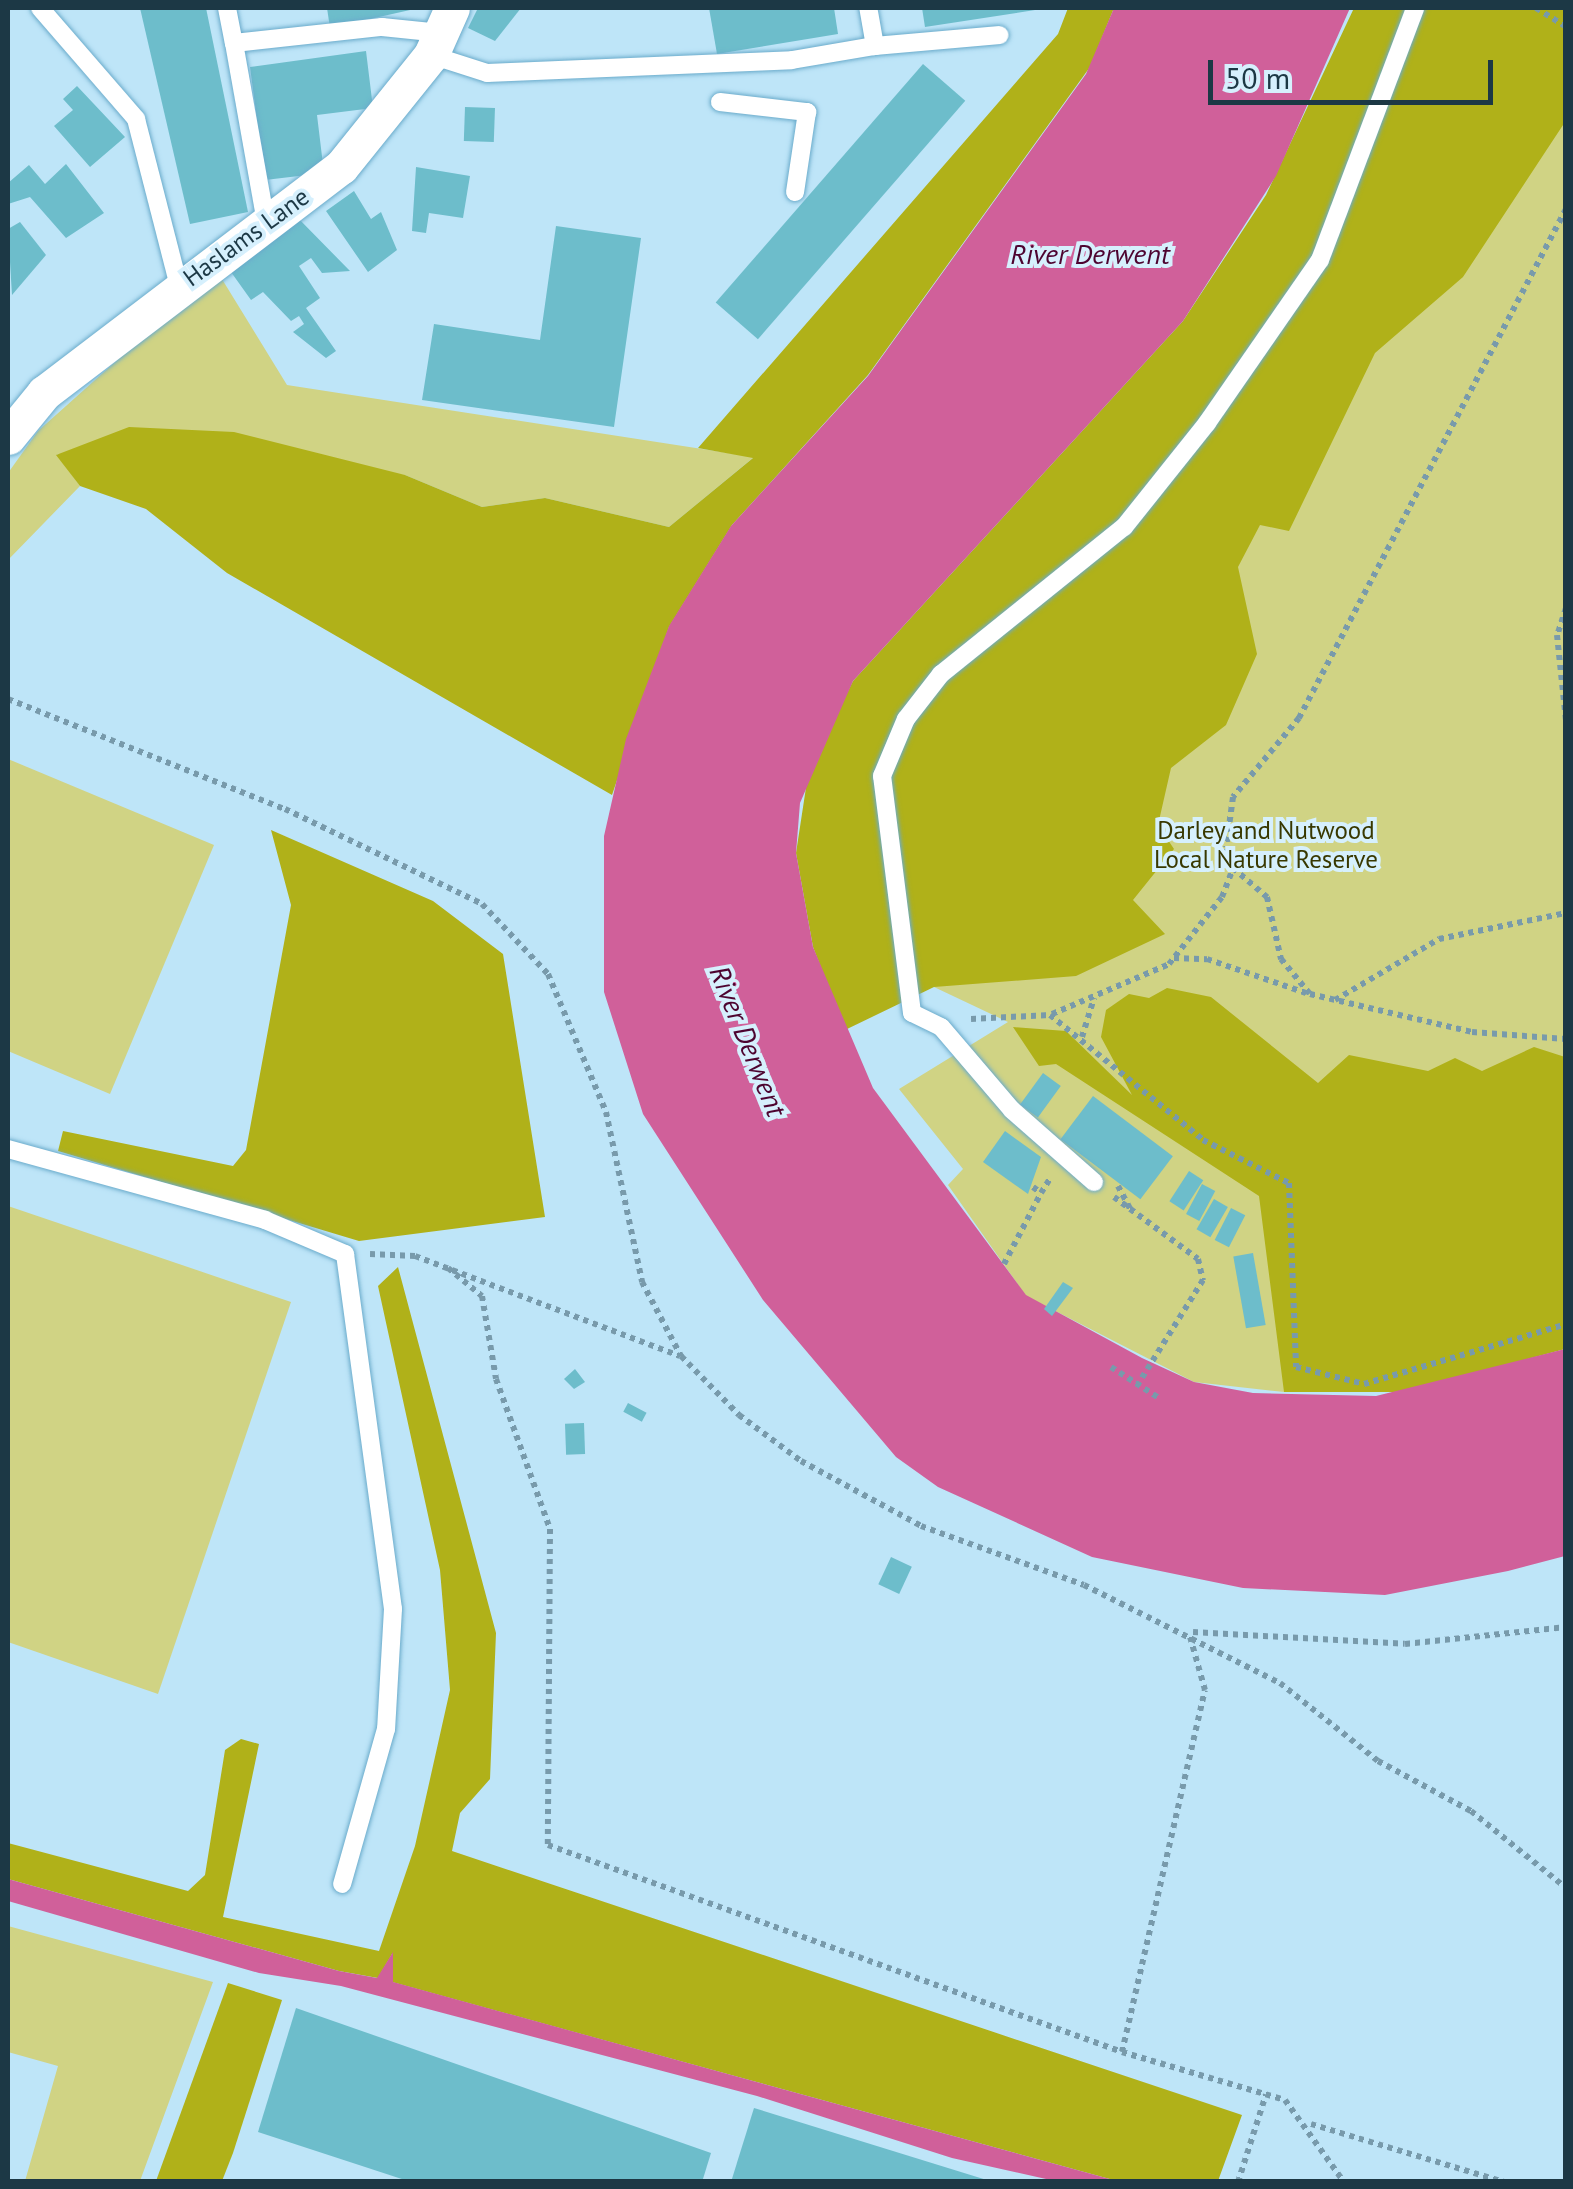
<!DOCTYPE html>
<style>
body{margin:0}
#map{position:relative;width:1573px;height:2189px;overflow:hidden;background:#bee5f8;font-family:"PT Sans",sans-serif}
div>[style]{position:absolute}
.green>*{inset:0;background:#d0d384}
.forest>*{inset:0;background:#b0b119}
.water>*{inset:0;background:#d0609a}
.building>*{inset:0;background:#6dbdcb;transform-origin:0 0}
.path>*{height:6px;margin-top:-3px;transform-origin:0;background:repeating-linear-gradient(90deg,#789aab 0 5px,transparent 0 10px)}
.roads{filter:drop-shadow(0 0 2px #6aabcb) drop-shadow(0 0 2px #6aabcb)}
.lane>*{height:18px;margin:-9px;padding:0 9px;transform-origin:9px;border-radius:9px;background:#fff}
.street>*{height:35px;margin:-17.5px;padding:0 17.5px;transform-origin:17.5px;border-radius:17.5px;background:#fff}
span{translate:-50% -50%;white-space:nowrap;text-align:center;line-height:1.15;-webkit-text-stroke:8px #d6f0fd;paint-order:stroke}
.street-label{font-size:25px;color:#1c3845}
.park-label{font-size:25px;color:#383800}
.water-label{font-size:28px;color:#4d0430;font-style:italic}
.frame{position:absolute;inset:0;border:10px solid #1c3845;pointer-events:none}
.scale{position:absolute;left:1208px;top:60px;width:285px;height:45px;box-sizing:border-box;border:5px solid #1c3845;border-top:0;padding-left:12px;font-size:30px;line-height:35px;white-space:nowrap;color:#1c3845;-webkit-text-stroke:8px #d6f0fd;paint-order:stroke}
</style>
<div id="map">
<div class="green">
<i style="clip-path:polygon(1565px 8px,1565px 1349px,1284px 1392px,1194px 1382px,1026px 1296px,948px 1185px,963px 1169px,899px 1089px,1008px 1022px,934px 987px)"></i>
<i style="clip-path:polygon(217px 271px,287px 385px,754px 457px,669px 527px,545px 498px,482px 507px,405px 475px,57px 454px,80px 486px,8px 560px,8px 473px,38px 431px)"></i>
<i style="clip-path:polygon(8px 759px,214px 845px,110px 1094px,8px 1051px)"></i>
<i style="clip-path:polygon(8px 1206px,291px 1302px,158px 1694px,8px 1642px)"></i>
<i style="clip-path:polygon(8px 1926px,213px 1982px,140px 2181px,25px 2181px,58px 2066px,8px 2052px)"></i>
</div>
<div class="forest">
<i style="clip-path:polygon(1068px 8px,1114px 8px,1090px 67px,868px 375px,732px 525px,669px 627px,612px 795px,227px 573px,146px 509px,80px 486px,56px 455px,129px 427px,234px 432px,405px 475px,482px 507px,545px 498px,669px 527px,753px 458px,698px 448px,1058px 34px)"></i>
<i style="clip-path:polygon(1354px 8px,1565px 8px,1565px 122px,1463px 277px,1375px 353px,1289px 531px,1260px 525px,1238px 567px,1257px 654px,1226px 725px,1171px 768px,1158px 825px,1174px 849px,1133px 900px,1165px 934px,1076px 976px,934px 987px,845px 1030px,813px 947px,796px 853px,809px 768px,853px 681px,1183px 321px,1266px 195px)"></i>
<i style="clip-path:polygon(271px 830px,433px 901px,503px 954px,545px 1217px,359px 1241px,58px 1151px,63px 1131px,233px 1166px,246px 1150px,291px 905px)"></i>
<i style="clip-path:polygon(1167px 988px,1211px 997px,1318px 1083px,1349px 1055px,1428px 1071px,1455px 1058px,1482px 1071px,1534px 1047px,1565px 1057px,1565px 1349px,1404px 1392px,1284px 1392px,1259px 1196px,1056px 1064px,1039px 1066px,1013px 1027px,1066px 1031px,1132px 1095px,1101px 1037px,1106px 1010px,1129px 994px,1149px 998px)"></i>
<i style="clip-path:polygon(398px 1267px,496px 1633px,490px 1779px,460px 1813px,452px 1851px,1242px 2115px,1218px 2181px,1117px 2181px,392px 1982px,392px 1954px,378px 1978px,339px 1971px,8px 1879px,8px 1843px,188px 1891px,205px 1875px,225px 1750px,241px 1739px,259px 1744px,223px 1917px,379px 1951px,415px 1846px,450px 1690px,440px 1570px,378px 1286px)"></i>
<i style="clip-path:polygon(228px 1983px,282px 2000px,233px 2153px,222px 2181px,156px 2181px)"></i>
</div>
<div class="water">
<i style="clip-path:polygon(1114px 8px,1350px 8px,1276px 176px,1183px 321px,853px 681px,800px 803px,796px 853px,813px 947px,873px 1088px,1026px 1295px,1142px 1358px,1194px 1382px,1253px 1393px,1376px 1396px,1565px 1349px,1565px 1556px,1508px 1571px,1385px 1595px,1243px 1588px,1092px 1557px,938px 1487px,896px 1457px,763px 1300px,643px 1114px,604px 992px,604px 836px,626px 739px,669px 626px,731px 526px,868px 376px,1086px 74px)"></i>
<i style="clip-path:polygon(8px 1879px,339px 1971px,377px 1978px,393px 1952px,393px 1982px,1117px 2181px,1055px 2181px,952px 2158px,757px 2096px,341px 1986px,259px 1973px,8px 1901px)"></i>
</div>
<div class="building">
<i style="clip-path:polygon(140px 8px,206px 8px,248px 212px,190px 224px)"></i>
<i style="clip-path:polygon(327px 8px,410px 8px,410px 10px,330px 28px)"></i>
<i style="clip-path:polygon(478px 8px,521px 8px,495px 41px,468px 28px)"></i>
<i style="clip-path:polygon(709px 8px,834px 8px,838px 34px,717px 54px)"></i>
<i style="clip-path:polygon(922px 8px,1035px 8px,1035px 10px,925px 27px)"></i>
<i style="clip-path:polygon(366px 51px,373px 108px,317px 115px,324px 173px,265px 180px,250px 67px)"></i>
<i style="left:923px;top:64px;width:56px;height:316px;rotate:41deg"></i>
<i style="clip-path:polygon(77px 86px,125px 137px,90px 167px,54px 126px,73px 110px,63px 99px)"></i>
<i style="left:465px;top:107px;width:30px;height:34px;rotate:2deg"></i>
<i style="clip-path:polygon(66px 164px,104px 213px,66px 238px,30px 197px,8px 204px,8px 183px,29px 165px,45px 184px)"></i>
<i style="clip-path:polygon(416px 167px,470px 176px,463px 218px,429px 213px,426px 233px,412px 231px)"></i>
<i style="clip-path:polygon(354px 191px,371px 219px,381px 212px,397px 250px,368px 272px,326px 211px)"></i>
<i style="clip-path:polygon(296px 216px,350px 271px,322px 273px,311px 258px,299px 266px,320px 298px,306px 308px,336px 351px,326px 358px,293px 332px,304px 324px,299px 316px,291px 321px,263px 292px,251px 300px,226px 265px)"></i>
<i style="clip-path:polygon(20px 222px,46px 255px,12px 295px,8px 229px)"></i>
<i style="clip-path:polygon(556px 226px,641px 238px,614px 427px,422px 400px,434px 324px,540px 340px)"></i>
<i style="left:1043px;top:1073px;width:22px;height:39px;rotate:36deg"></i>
<i style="left:1093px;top:1096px;width:100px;height:54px;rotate:37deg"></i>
<i style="clip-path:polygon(1005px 1131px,1041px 1157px,1028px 1194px,983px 1162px)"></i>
<i style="left:1189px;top:1171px;width:17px;height:36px;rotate:33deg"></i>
<i style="left:1202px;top:1184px;width:15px;height:34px;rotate:28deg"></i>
<i style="left:1214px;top:1199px;width:16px;height:35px;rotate:30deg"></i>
<i style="left:1231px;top:1208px;width:16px;height:36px;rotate:27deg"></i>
<i style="left:1253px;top:1253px;width:73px;height:20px;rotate:80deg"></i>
<i style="clip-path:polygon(1063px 1282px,1073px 1288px,1052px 1316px,1044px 1309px)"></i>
<i style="clip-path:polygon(575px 1369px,585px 1382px,574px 1389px,564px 1379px)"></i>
<i style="left:628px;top:1403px;width:21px;height:10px;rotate:28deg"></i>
<i style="left:584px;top:1423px;width:31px;height:19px;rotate:88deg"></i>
<i style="left:891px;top:1557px;width:23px;height:30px;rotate:25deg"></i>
<i style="clip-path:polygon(296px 2008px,711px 2153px,702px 2182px,411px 2182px,258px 2132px)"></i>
<i style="clip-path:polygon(754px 2108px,990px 2181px,990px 2182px,731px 2182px)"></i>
</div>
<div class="path">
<i style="left:1536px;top:8px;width:36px;rotate:32deg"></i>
<i style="left:1566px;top:209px;width:575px;rotate:117.68deg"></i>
<i style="left:1299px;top:718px;width:103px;rotate:129.9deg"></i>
<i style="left:1233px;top:797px;width:51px;rotate:97.8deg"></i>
<i style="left:1226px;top:848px;width:21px;rotate:71deg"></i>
<i style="left:1233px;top:868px;width:45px;rotate:40.5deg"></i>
<i style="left:1267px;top:897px;width:64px;rotate:77.3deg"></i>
<i style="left:1281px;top:959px;width:45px;rotate:50.4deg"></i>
<i style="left:1310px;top:994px;width:166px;rotate:13.2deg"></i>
<i style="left:1472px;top:1032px;width:94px;rotate:4.3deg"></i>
<i style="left:1566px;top:608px;width:28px;rotate:108deg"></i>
<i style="left:1557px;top:635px;width:86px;rotate:84deg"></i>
<i style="left:8px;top:699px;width:298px;rotate:21.7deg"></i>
<i style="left:285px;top:809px;width:219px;rotate:25.7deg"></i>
<i style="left:482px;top:904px;width:96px;rotate:46.7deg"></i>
<i style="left:548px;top:974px;width:150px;rotate:67.2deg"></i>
<i style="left:606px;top:1112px;width:174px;rotate:78deg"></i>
<i style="left:642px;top:1282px;width:84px;rotate:62.2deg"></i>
<i style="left:681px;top:1356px;width:83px;rotate:45.5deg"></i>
<i style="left:739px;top:1415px;width:77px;rotate:36.6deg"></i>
<i style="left:801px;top:1461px;width:136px;rotate:28.4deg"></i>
<i style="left:921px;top:1526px;width:173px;rotate:19.9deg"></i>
<i style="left:1084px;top:1585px;width:219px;rotate:26.6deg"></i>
<i style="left:1280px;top:1683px;width:125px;rotate:38.5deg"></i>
<i style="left:1378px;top:1761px;width:106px;rotate:28.3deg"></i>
<i style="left:1471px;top:1811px;width:122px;rotate:39deg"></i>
<i style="left:1174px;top:958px;width:33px;rotate:2deg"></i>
<i style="left:1207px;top:959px;width:105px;rotate:19deg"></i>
<i style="left:1335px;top:1000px;width:121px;rotate:-30.4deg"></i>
<i style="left:1439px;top:939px;width:130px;rotate:-11.6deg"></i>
<i style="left:1052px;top:1014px;width:127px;rotate:-23.1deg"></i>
<i style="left:1169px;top:964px;width:85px;rotate:-51.7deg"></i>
<i style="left:1222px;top:897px;width:31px;rotate:-69deg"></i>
<i style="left:971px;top:1019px;width:79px;rotate:-2.9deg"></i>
<i style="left:1050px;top:1015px;width:198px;rotate:39.2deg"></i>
<i style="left:1203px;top:1140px;width:96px;rotate:26.6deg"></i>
<i style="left:1289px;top:1183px;width:184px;rotate:87.8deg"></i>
<i style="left:1296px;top:1367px;width:70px;rotate:14deg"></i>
<i style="left:1364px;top:1384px;width:211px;rotate:-16.5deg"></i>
<i style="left:1082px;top:1037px;width:41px;rotate:-72.9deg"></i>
<i style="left:1118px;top:1186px;width:27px;rotate:62deg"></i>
<i style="left:1033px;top:1187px;width:10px;rotate:37deg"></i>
<i style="left:1041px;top:1193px;width:19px;rotate:-58deg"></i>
<i style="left:1114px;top:1197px;width:104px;rotate:36.4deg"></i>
<i style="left:1198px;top:1259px;width:22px;rotate:77deg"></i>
<i style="left:1203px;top:1280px;width:123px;rotate:122deg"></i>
<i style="left:370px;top:1254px;width:45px;rotate:2.5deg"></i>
<i style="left:415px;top:1256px;width:283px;rotate:20.7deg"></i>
<i style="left:1004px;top:1264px;width:80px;rotate:-62.5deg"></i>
<i style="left:448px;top:1268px;width:44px;rotate:39.5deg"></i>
<i style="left:482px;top:1296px;width:84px;rotate:80.4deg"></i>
<i style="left:496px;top:1379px;width:159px;rotate:70.2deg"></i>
<i style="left:550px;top:1529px;width:316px;rotate:90.4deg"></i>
<i style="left:548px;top:1845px;width:610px;rotate:19.83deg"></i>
<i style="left:1122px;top:2052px;width:170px;rotate:16.4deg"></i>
<i style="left:1285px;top:2100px;width:101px;rotate:54.3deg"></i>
<i style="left:1111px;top:1367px;width:57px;rotate:32.9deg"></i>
<i style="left:1193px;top:1632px;width:212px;rotate:3.2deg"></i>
<i style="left:1405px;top:1644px;width:162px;rotate:-6deg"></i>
<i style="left:1122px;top:2052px;width:371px;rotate:-77.1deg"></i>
<i style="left:1205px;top:1690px;width:59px;rotate:-105.7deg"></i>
<i style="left:1311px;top:2124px;width:202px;rotate:16.7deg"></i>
<i style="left:1238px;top:2182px;width:92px;rotate:-72.3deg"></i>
</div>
<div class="roads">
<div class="lane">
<i style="left:40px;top:8px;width:147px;rotate:49.1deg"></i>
<i style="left:136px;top:119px;width:172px;rotate:75.6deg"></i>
<i style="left:227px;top:8px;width:36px;rotate:79deg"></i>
<i style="left:234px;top:43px;width:149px;rotate:-6.2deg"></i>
<i style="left:382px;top:27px;width:59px;rotate:5.8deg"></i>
<i style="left:234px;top:43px;width:182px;rotate:79.9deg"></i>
<i style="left:875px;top:46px;width:125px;rotate:-5deg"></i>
<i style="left:431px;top:55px;width:59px;rotate:17.8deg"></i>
<i style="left:487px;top:73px;width:305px;rotate:-2.4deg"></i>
<i style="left:792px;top:60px;width:84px;rotate:-9.6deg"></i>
<i style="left:875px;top:46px;width:39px;rotate:-100deg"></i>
<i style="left:720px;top:102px;width:88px;rotate:6.6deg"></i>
<i style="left:807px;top:112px;width:81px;rotate:98.5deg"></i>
<i style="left:8px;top:1149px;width:267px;rotate:15.4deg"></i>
<i style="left:265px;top:1220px;width:87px;rotate:23deg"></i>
<i style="left:345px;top:1254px;width:358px;rotate:82.3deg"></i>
<i style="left:393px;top:1609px;width:120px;rotate:93.3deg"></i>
<i style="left:386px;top:1729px;width:161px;rotate:105.8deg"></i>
<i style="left:1094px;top:1182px;width:109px;rotate:-138.7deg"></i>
<i style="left:1012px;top:1110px;width:109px;rotate:-130.5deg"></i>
<i style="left:941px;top:1027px;width:32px;rotate:-154deg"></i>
<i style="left:912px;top:1013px;width:239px;rotate:-97.2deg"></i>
<i style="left:882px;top:776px;width:62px;rotate:-67.2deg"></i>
<i style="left:906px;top:719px;width:57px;rotate:-52.1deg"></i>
<i style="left:941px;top:674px;width:235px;rotate:-38.8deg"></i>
<i style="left:1124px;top:527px;width:133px;rotate:-51.4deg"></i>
<i style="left:1207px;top:423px;width:198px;rotate:-55.3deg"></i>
<i style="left:1320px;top:260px;width:269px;rotate:-69.3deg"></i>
</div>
<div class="street">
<i style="left:8px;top:437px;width:57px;rotate:-50.7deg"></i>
<i style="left:44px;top:393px;width:373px;rotate:-37.3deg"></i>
<i style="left:341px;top:167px;width:144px;rotate:-51.2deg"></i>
<i style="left:431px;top:55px;width:51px;rotate:-65.9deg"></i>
</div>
</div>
<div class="street-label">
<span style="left:246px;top:237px;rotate:-36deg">Haslams Lane</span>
</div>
<div class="park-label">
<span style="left:1266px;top:845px">Darley and Nutwood<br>Local Nature Reserve</span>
</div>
<div class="water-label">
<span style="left:1090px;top:254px">River Derwent</span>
<span style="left:748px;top:1041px;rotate:68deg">River Derwent</span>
</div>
<div class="frame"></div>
<div class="scale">50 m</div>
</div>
